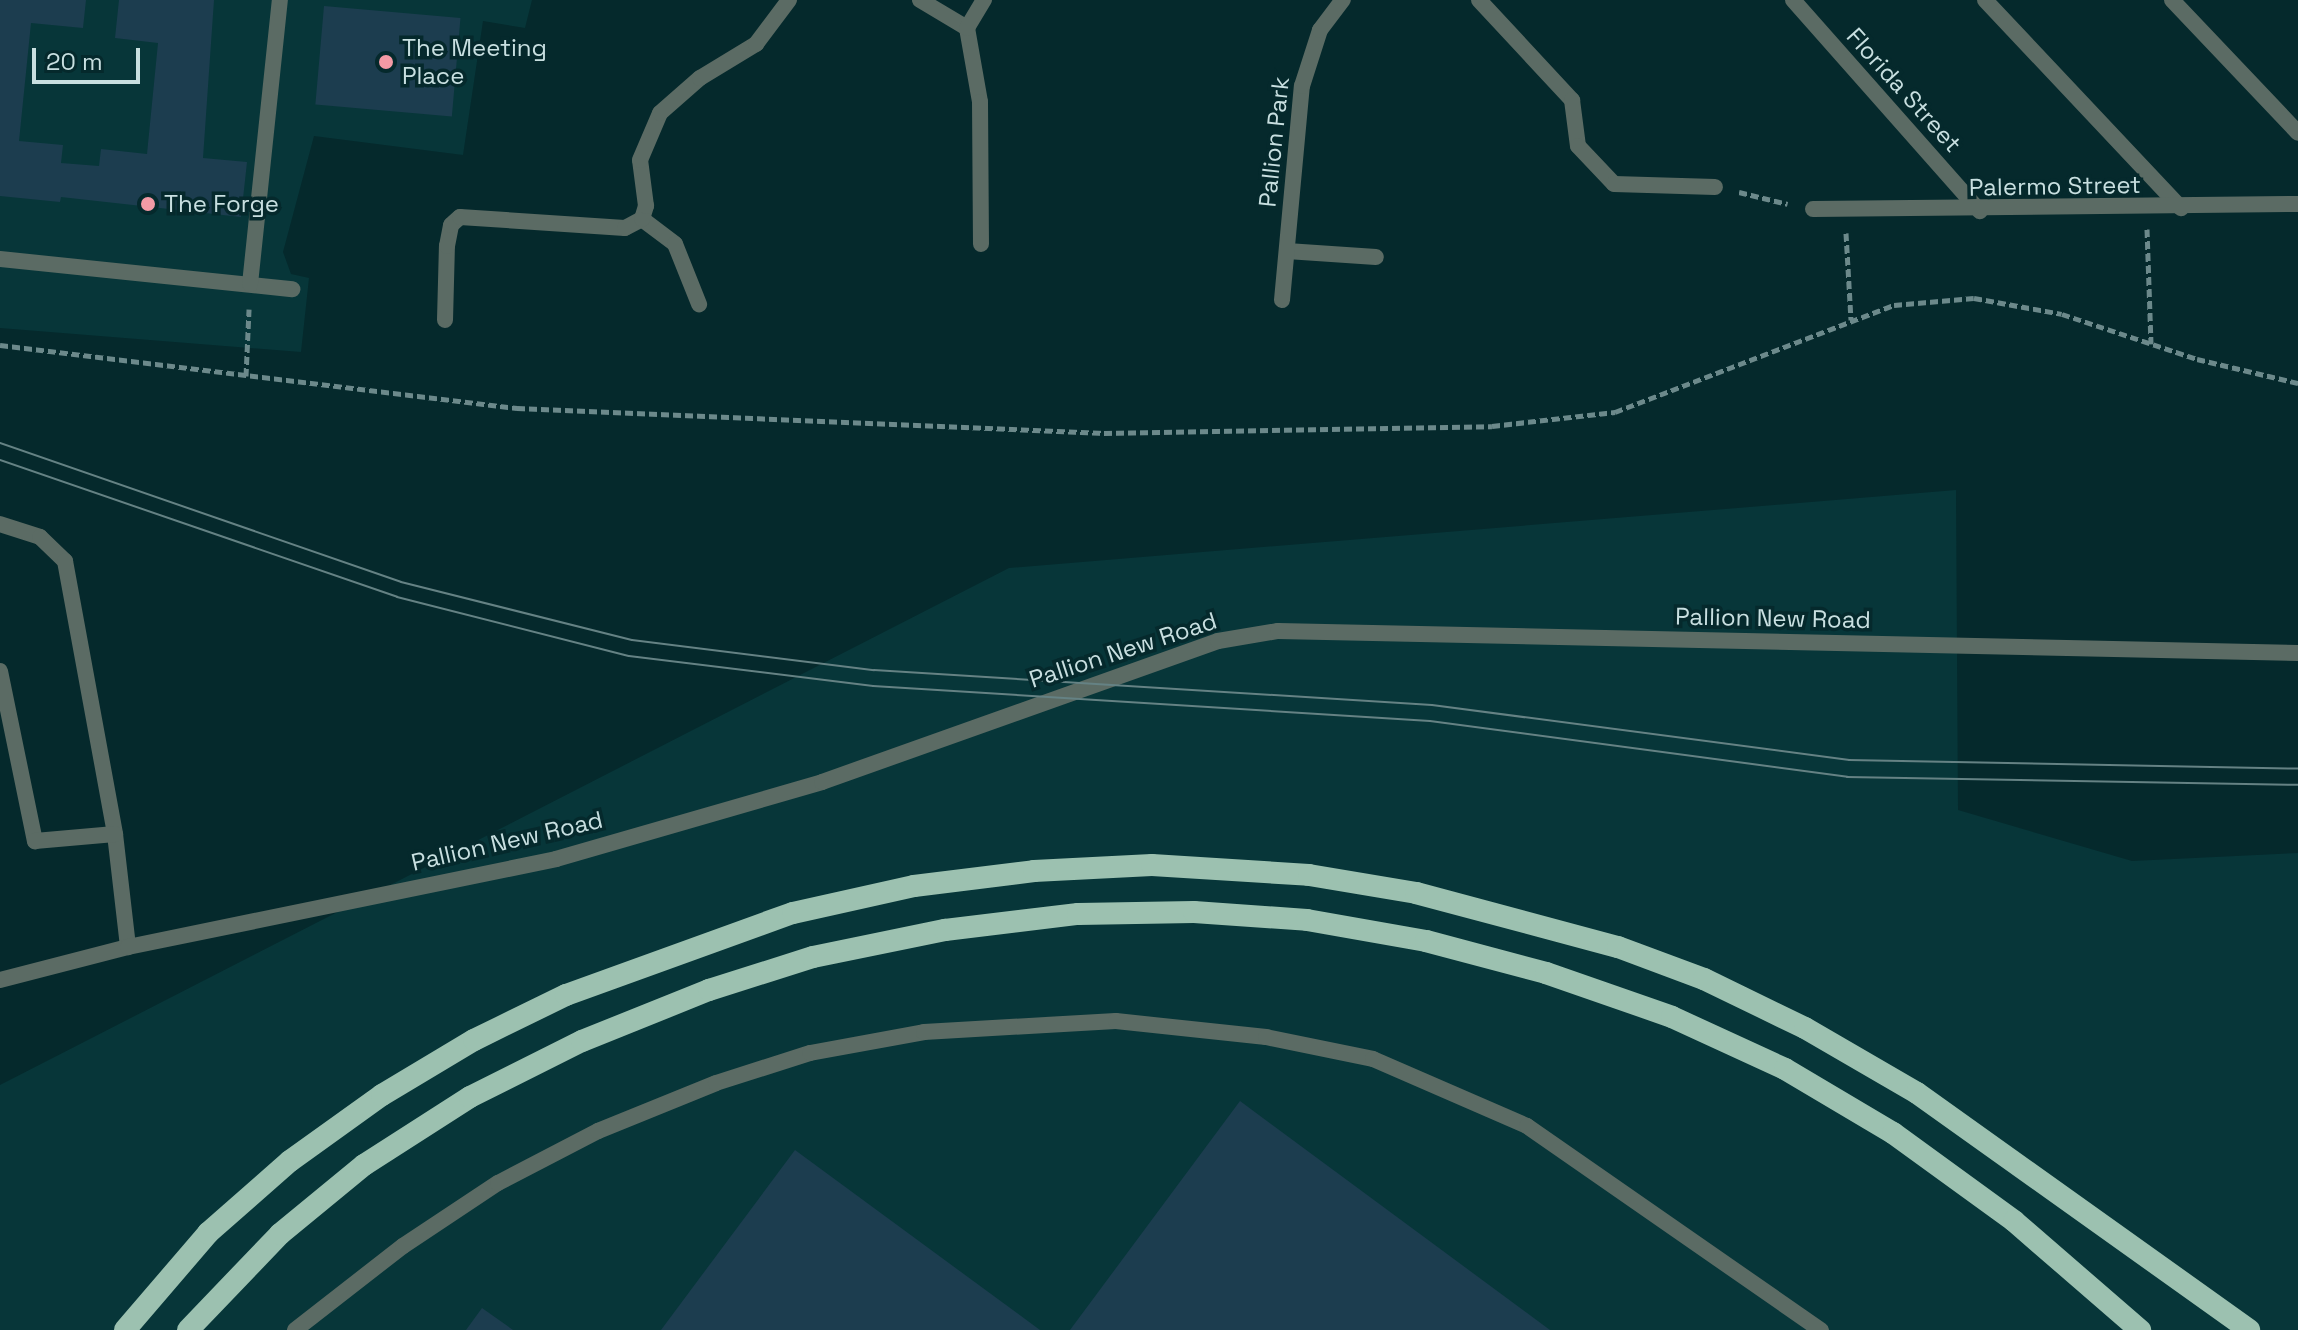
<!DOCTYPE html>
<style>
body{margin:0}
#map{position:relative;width:2298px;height:1330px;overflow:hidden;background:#05292c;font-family:"Space Grotesk",sans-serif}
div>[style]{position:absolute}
.built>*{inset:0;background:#073639}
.building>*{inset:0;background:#1c3d4f;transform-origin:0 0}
.path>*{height:5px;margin-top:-2.5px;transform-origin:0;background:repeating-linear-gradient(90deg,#6c898b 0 8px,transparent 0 12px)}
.service>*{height:16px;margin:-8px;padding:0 8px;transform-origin:8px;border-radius:8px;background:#5b6b64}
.minor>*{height:16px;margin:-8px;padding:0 8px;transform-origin:8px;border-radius:8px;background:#5b6b64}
.tertiary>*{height:16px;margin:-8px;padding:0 8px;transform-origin:8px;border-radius:8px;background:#5b6b64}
.trunk>*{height:22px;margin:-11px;padding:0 11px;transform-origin:11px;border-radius:11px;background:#9cc1b0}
.tram>*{height:2px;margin:-1px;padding:0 1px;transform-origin:1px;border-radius:1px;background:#658284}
.dots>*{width:22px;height:22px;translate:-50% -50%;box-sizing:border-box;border:4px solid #05292c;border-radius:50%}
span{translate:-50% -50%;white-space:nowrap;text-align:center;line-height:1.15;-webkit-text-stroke:7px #05292c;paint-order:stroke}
.poi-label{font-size:24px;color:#c8dfe0}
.left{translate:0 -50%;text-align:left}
.street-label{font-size:24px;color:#c8dfe0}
.scale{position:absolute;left:32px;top:48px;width:108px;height:36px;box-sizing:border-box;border:4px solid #c8dfe0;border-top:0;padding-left:10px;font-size:24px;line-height:28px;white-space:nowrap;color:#c8dfe0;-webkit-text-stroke:6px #05292c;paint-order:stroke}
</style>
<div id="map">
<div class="built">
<i style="clip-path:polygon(0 0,532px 0,525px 28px,483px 21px,463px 155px,314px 136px,283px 252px,291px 274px,309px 278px,301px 352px,0 328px)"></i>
<i style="clip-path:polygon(1956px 490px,1958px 810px,2132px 861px,2298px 853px,2298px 1330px,0 1330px,0 1085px,1009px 568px)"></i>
</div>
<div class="building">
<i style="clip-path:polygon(0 0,86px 0,83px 28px,31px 23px,19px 141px,63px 145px,61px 163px,99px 166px,101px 149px,147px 154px,158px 43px,115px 38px,119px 0,214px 0,203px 158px,247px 162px,241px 217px,61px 197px,60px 202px,0 196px)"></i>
<i style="left:324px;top:6px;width:137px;height:99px;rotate:5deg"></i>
<i style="clip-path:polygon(1240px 1101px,1550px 1330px,1070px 1330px)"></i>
<i style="clip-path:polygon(795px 1150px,1040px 1330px,661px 1330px)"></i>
<i style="clip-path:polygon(482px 1308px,513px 1330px,466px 1330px)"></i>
</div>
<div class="path">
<i style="left:1739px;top:192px;width:50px;rotate:13.8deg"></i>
<i style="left:2147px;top:229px;width:115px;rotate:88deg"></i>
<i style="left:1846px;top:233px;width:87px;rotate:86.7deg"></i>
<i style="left:0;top:345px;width:521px;rotate:6.95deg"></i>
<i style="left:517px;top:408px;width:588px;rotate:2.44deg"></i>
<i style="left:1104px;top:433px;width:388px;rotate:-1deg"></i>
<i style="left:1492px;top:426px;width:124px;rotate:-6.5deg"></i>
<i style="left:1615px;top:412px;width:299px;rotate:-21deg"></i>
<i style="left:1894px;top:305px;width:80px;rotate:-5deg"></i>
<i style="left:1974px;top:298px;width:89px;rotate:10.3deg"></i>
<i style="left:2062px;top:314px;width:142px;rotate:18.4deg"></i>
<i style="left:2197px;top:359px;width:104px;rotate:13.4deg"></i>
<i style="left:246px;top:376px;width:67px;rotate:-87.4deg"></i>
</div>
<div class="service">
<i style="left:1985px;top:0;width:286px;rotate:46.7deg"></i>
<i style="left:0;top:524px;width:42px;rotate:18deg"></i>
<i style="left:40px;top:537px;width:35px;rotate:44deg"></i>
<i style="left:65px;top:561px;width:278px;rotate:79.6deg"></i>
<i style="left:115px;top:834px;width:114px;rotate:83.4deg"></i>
<i style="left:0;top:671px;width:174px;rotate:78.4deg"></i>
<i style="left:35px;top:841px;width:80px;rotate:-5deg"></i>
<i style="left:295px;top:1330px;width:137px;rotate:-37.9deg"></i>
<i style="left:403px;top:1246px;width:114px;rotate:-33.6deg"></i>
<i style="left:498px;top:1183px;width:113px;rotate:-27.5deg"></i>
<i style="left:598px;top:1131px;width:127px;rotate:-22.1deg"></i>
<i style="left:716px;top:1083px;width:99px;rotate:-17.7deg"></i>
<i style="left:810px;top:1053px;width:116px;rotate:-10.4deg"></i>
<i style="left:924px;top:1032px;width:192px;rotate:-3.3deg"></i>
<i style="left:1116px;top:1021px;width:151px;rotate:6.1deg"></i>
<i style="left:1266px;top:1037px;width:109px;rotate:11.6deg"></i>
<i style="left:1373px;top:1059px;width:168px;rotate:23.5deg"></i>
<i style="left:1527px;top:1126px;width:358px;rotate:34.8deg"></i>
</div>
<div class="minor">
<i style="left:920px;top:0;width:55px;rotate:30.8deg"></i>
<i style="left:967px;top:28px;width:75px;rotate:80deg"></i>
<i style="left:980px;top:102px;width:142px;rotate:89.6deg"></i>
<i style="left:1479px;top:0;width:137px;rotate:47.1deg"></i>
<i style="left:1572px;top:100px;width:46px;rotate:82.6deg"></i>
<i style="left:1578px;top:146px;width:52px;rotate:46.5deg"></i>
<i style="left:1614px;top:184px;width:101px;rotate:1.7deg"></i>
<i style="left:1793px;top:0;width:282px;rotate:48.5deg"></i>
<i style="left:2172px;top:0;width:183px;rotate:46.5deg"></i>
<i style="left:967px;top:28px;width:33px;rotate:-59deg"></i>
<i style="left:1813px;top:209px;width:485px;rotate:-0.6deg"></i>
<i style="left:642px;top:219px;width:41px;rotate:37.1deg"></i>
<i style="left:675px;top:244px;width:65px;rotate:68.2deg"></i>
<i style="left:1287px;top:251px;width:89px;rotate:3.9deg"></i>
<i style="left:0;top:259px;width:294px;rotate:5.9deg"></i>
<i style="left:250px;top:284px;width:286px;rotate:-84deg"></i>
<i style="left:1282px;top:300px;width:215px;rotate:-84.7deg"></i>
<i style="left:1302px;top:86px;width:59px;rotate:-72.2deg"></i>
<i style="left:1320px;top:30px;width:38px;rotate:-53deg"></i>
<i style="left:445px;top:320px;width:74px;rotate:-88.5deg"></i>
<i style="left:447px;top:246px;width:21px;rotate:-79deg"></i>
<i style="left:451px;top:225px;width:12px;rotate:-42deg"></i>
<i style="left:460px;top:217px;width:165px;rotate:3.8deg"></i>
<i style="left:625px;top:228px;width:19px;rotate:-28deg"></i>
<i style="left:642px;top:219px;width:14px;rotate:-73deg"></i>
<i style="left:646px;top:206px;width:46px;rotate:-97.4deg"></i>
<i style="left:640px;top:160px;width:51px;rotate:-66.9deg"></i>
<i style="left:660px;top:113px;width:53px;rotate:-41.2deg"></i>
<i style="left:700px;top:78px;width:66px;rotate:-31.3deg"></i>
<i style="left:756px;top:44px;width:55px;rotate:-53.1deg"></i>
</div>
<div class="tertiary">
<i style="left:0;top:980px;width:132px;rotate:-14.5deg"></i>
<i style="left:128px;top:947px;width:437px;rotate:-11.6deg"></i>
<i style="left:556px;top:859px;width:277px;rotate:-16.1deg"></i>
<i style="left:822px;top:782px;width:420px;rotate:-19.6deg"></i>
<i style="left:1218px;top:641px;width:61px;rotate:-9.5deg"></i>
<i style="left:1278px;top:631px;width:1020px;rotate:1.24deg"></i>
</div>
<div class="trunk">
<i style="left:125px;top:1330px;width:128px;rotate:-49.4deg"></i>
<i style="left:208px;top:1233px;width:109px;rotate:-41.3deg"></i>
<i style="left:290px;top:1161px;width:113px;rotate:-35.7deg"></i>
<i style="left:382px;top:1095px;width:107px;rotate:-30.9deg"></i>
<i style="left:474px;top:1040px;width:102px;rotate:-26.1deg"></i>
<i style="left:566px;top:995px;width:241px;rotate:-19.9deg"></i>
<i style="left:793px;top:913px;width:124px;rotate:-12.6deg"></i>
<i style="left:914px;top:886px;width:121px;rotate:-7.1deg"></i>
<i style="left:1034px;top:871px;width:118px;rotate:-2.9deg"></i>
<i style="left:1152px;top:865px;width:157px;rotate:3.6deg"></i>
<i style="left:1309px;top:875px;width:109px;rotate:9.5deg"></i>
<i style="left:1416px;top:893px;width:209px;rotate:15deg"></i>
<i style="left:1618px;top:947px;width:92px;rotate:20.4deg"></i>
<i style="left:1704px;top:979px;width:112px;rotate:25.9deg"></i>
<i style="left:1805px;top:1028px;width:129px;rotate:30.1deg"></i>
<i style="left:1917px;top:1093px;width:408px;rotate:35.5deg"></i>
<i style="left:188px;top:1330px;width:133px;rotate:-46.2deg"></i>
<i style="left:280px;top:1234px;width:109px;rotate:-39.4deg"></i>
<i style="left:364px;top:1165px;width:126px;rotate:-32.7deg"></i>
<i style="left:470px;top:1097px;width:125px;rotate:-26.6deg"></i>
<i style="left:582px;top:1041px;width:137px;rotate:-21.9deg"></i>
<i style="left:709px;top:990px;width:109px;rotate:-17.6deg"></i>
<i style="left:813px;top:957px;width:135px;rotate:-11.6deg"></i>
<i style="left:945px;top:930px;width:134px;rotate:-6.9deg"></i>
<i style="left:1078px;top:914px;width:116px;rotate:-1deg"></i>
<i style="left:1194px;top:912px;width:113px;rotate:4deg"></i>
<i style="left:1307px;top:920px;width:121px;rotate:10deg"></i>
<i style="left:1426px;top:941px;width:124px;rotate:14.9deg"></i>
<i style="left:1546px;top:973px;width:133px;rotate:19.2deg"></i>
<i style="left:1672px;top:1017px;width:124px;rotate:24.7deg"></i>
<i style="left:1785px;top:1069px;width:126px;rotate:30.7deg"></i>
<i style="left:1893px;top:1133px;width:150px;rotate:36deg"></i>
<i style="left:2014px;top:1221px;width:167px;rotate:40.9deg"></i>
</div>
<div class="tram">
<i style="left:0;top:443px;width:424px;rotate:19.1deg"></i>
<i style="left:401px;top:582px;width:238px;rotate:14.1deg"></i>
<i style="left:632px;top:640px;width:244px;rotate:7.1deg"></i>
<i style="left:874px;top:670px;width:559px;rotate:3.59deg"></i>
<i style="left:1432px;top:705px;width:421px;rotate:7.5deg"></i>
<i style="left:1849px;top:760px;width:449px;rotate:1.1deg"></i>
<i style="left:0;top:460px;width:420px;rotate:19deg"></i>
<i style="left:397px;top:597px;width:239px;rotate:14.3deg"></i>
<i style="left:629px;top:656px;width:246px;rotate:7deg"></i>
<i style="left:873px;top:686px;width:558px;rotate:3.6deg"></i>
<i style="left:1430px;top:721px;width:421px;rotate:7.6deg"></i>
<i style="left:1847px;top:777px;width:451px;rotate:1deg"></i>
</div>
<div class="dots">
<i style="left:386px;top:62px;background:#f49aa5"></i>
<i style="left:148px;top:204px;background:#f49aa5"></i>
</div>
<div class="poi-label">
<span class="left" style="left:402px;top:62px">The Meeting<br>Place</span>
<span class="left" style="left:164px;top:204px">The Forge</span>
</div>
<div class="street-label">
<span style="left:1904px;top:90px;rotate:48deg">Florida Street</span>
<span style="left:1274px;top:142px;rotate:-84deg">Pallion Park</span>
<span style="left:2055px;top:186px;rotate:-1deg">Palermo Street</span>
<span style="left:1773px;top:618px;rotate:1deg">Pallion New Road</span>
<span style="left:1123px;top:650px;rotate:-18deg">Pallion New Road</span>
<span style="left:507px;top:841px;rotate:-13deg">Pallion New Road</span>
</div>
<div class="scale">20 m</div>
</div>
